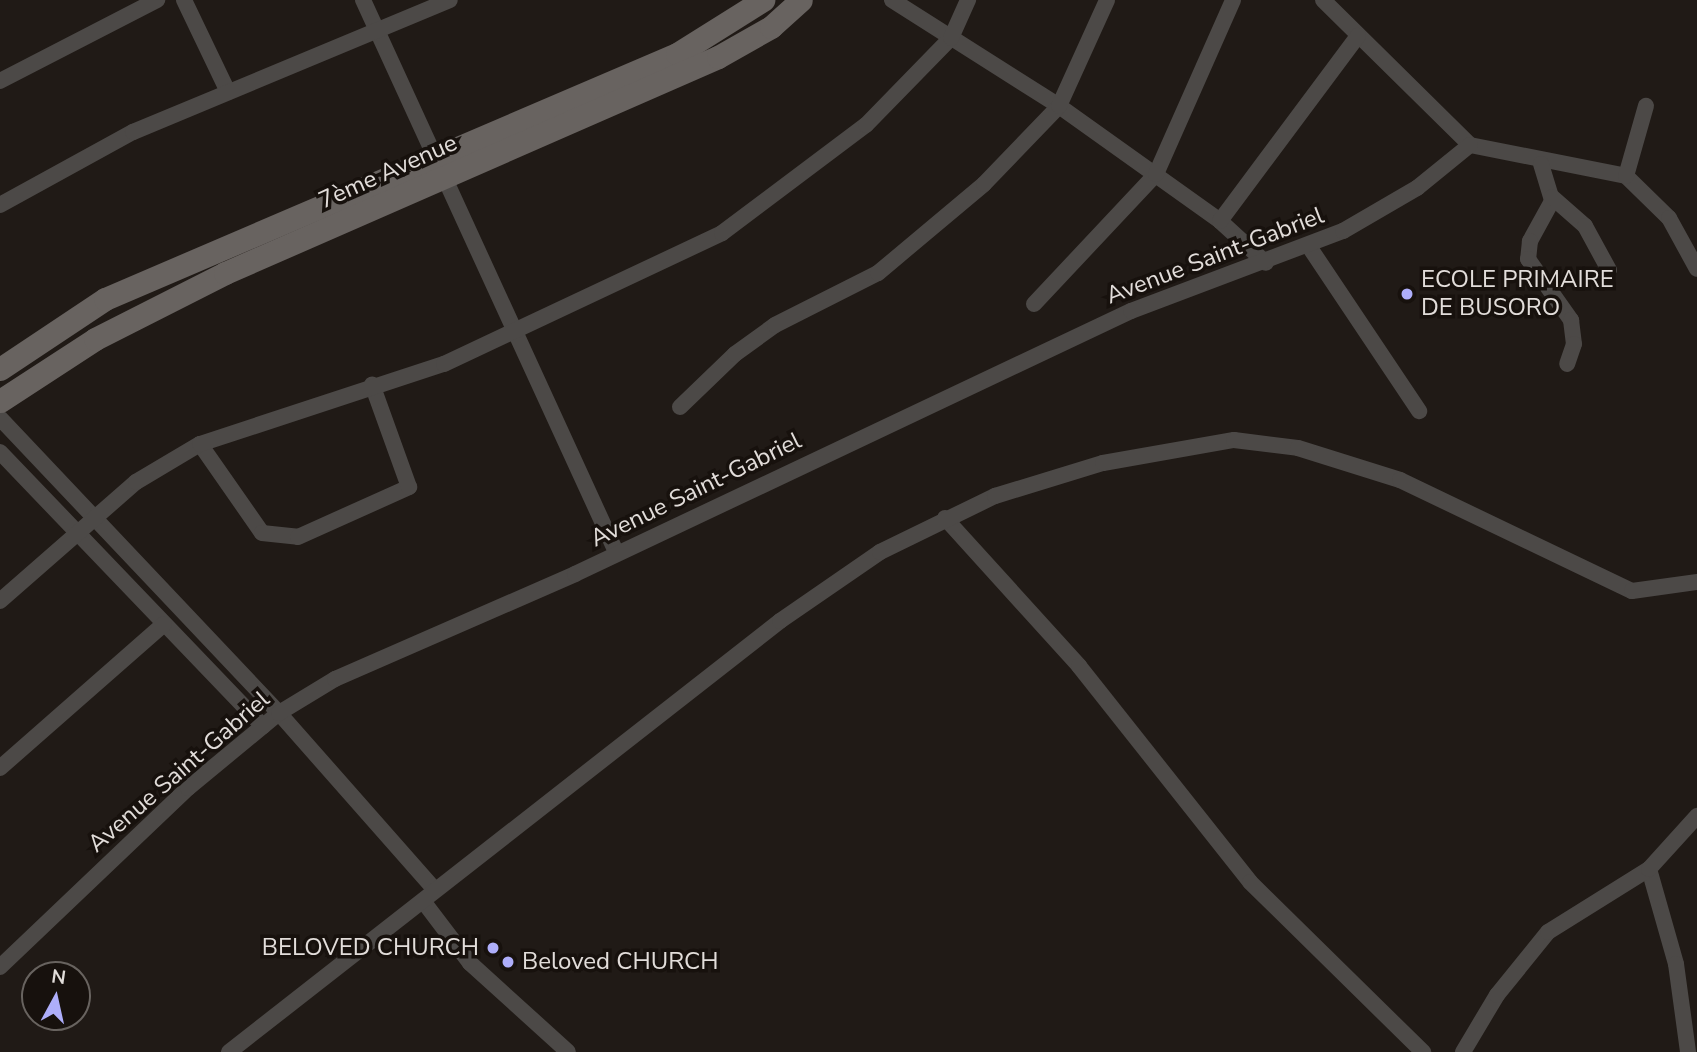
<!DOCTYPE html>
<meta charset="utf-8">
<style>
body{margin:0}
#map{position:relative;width:1697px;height:1052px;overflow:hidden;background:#201a16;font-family:"Nunito Sans",sans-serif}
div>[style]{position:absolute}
.street>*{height:16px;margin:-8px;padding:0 8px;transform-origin:8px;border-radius:8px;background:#4c4947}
.secondary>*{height:23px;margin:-11.5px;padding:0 11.5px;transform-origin:11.5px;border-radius:11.5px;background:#686360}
.dots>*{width:19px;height:19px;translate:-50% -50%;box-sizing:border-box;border:4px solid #17110d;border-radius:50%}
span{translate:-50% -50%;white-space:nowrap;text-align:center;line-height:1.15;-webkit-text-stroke:7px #17110d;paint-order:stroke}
.street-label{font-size:24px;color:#e2ddda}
.poi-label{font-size:24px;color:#e2ddda}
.left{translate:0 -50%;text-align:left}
.right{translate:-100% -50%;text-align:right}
.north{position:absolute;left:21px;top:961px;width:70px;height:70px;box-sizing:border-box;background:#17110d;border:2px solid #68635f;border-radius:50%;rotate:8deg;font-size:19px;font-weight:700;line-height:28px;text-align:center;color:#e2ddda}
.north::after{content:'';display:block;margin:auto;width:24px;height:32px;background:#aeaefa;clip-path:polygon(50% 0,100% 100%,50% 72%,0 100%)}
</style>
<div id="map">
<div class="street">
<i style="left:184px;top:0;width:102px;rotate:64.4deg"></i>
<i style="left:363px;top:0;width:609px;rotate:65.37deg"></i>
<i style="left:892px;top:0;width:198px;rotate:32.4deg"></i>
<i style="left:1059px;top:106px;width:198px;rotate:35.5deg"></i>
<i style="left:1220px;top:221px;width:62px;rotate:42.4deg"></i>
<i style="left:1323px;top:0;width:206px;rotate:44.6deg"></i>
<i style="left:1470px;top:145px;width:159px;rotate:11.2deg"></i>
<i style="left:1626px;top:176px;width:60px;rotate:44.3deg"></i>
<i style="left:1669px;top:218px;width:58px;rotate:61.2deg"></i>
<i style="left:0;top:81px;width:177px;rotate:-27.3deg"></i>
<i style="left:1541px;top:164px;width:39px;rotate:73deg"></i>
<i style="left:1552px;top:201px;width:46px;rotate:118.8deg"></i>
<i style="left:1530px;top:241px;width:18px;rotate:96deg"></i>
<i style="left:1528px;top:259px;width:75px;rotate:54.8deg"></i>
<i style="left:1571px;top:320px;width:24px;rotate:83deg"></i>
<i style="left:1574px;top:344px;width:21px;rotate:109deg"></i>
<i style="left:1626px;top:176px;width:73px;rotate:-74.1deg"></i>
<i style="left:1552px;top:197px;width:44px;rotate:41.3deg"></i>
<i style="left:1585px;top:226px;width:50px;rotate:61.4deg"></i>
<i style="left:0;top:205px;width:152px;rotate:-28.8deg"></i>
<i style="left:133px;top:132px;width:343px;rotate:-22.6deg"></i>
<i style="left:1220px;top:221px;width:231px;rotate:-53.3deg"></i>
<i style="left:1308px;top:245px;width:200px;rotate:56.2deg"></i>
<i style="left:1034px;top:304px;width:178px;rotate:-46.8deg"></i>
<i style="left:1156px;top:174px;width:190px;rotate:-66.1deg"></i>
<i style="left:680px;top:407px;width:76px;rotate:-43.9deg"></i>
<i style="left:735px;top:354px;width:49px;rotate:-35.9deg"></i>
<i style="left:775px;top:325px;width:115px;rotate:-26.8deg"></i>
<i style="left:878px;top:273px;width:138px;rotate:-40deg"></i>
<i style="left:984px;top:184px;width:108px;rotate:-46.1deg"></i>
<i style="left:1059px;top:106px;width:116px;rotate:-65.6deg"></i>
<i style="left:0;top:418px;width:406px;rotate:46.6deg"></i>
<i style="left:279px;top:713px;width:236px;rotate:48.6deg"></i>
<i style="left:200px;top:444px;width:108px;rotate:55.1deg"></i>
<i style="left:262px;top:533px;width:36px;rotate:6deg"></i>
<i style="left:298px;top:537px;width:122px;rotate:-24.2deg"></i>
<i style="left:409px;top:487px;width:109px;rotate:-109.8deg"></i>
<i style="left:0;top:452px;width:380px;rotate:46.2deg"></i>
<i style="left:945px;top:518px;width:200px;rotate:47.8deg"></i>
<i style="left:1079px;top:666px;width:275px;rotate:51.6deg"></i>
<i style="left:1250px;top:882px;width:243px;rotate:44.5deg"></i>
<i style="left:0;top:601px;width:181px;rotate:-41.2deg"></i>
<i style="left:136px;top:482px;width:74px;rotate:-30.7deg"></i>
<i style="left:200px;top:444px;width:257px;rotate:-18.2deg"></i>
<i style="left:444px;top:364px;width:307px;rotate:-25.2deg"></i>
<i style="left:722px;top:233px;width:180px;rotate:-36.9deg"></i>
<i style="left:866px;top:125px;width:122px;rotate:-45.7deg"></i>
<i style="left:951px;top:38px;width:42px;rotate:-65.9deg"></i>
<i style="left:0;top:768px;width:218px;rotate:-41.3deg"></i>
<i style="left:1649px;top:869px;width:99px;rotate:74.1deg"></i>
<i style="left:1676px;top:964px;width:89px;rotate:82.2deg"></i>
<i style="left:423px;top:901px;width:78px;rotate:52.8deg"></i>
<i style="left:470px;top:963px;width:132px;rotate:42.2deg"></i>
<i style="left:0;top:967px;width:260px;rotate:-43.6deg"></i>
<i style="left:188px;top:788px;width:118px;rotate:-39.5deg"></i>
<i style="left:279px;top:713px;width:66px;rotate:-31.3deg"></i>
<i style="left:335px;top:679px;width:262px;rotate:-23.6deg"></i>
<i style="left:575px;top:574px;width:615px;rotate:-25.32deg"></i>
<i style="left:1131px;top:311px;width:227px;rotate:-20.7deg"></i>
<i style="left:1343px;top:231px;width:86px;rotate:-30.2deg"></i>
<i style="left:1417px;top:188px;width:68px;rotate:-39.1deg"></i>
<i style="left:229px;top:1052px;width:700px;rotate:-38.03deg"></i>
<i style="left:780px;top:621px;width:121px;rotate:-34.6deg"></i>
<i style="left:880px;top:552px;width:128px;rotate:-26deg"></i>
<i style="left:995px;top:496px;width:113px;rotate:-17deg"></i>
<i style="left:1103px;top:463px;width:133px;rotate:-10deg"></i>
<i style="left:1234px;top:440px;width:64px;rotate:7.1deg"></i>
<i style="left:1298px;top:448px;width:107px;rotate:17.4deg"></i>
<i style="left:1400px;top:480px;width:257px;rotate:25.6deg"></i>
<i style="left:1632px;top:591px;width:66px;rotate:-7.9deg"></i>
<i style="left:1463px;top:1052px;width:66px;rotate:-59.2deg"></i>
<i style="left:1497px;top:995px;width:81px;rotate:-51deg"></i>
<i style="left:1548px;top:932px;width:119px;rotate:-32deg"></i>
<i style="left:1649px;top:869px;width:72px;rotate:-47.8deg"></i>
</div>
<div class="secondary">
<i style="left:0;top:369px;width:126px;rotate:-33.7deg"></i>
<i style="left:105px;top:299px;width:622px;rotate:-23.19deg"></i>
<i style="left:677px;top:54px;width:102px;rotate:-32.1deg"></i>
<i style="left:0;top:401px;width:113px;rotate:-33.1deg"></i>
<i style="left:95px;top:339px;width:146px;rotate:-26.9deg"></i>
<i style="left:225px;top:273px;width:538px;rotate:-23.66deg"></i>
<i style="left:718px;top:57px;width:61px;rotate:-29.5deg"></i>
<i style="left:771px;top:27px;width:40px;rotate:-42deg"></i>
</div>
<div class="dots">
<i style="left:1407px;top:294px;background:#aeaefa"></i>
<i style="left:493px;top:948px;background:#aeaefa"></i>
<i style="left:508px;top:962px;background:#aeaefa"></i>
</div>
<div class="street-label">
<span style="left:388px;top:172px;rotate:-24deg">7ème Avenue</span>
<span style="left:1215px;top:256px;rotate:-21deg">Avenue Saint-Gabriel</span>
<span style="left:696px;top:490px;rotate:-26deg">Avenue Saint-Gabriel</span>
<span style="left:179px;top:772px;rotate:-41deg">Avenue Saint-Gabriel</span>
</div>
<div class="poi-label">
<span class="left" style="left:1421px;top:294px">ECOLE PRIMAIRE<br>DE BUSORO</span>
<span class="right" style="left:479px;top:948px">BELOVED CHURCH</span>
<span class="left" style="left:522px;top:962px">Beloved CHURCH</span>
</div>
<div class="north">N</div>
</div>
